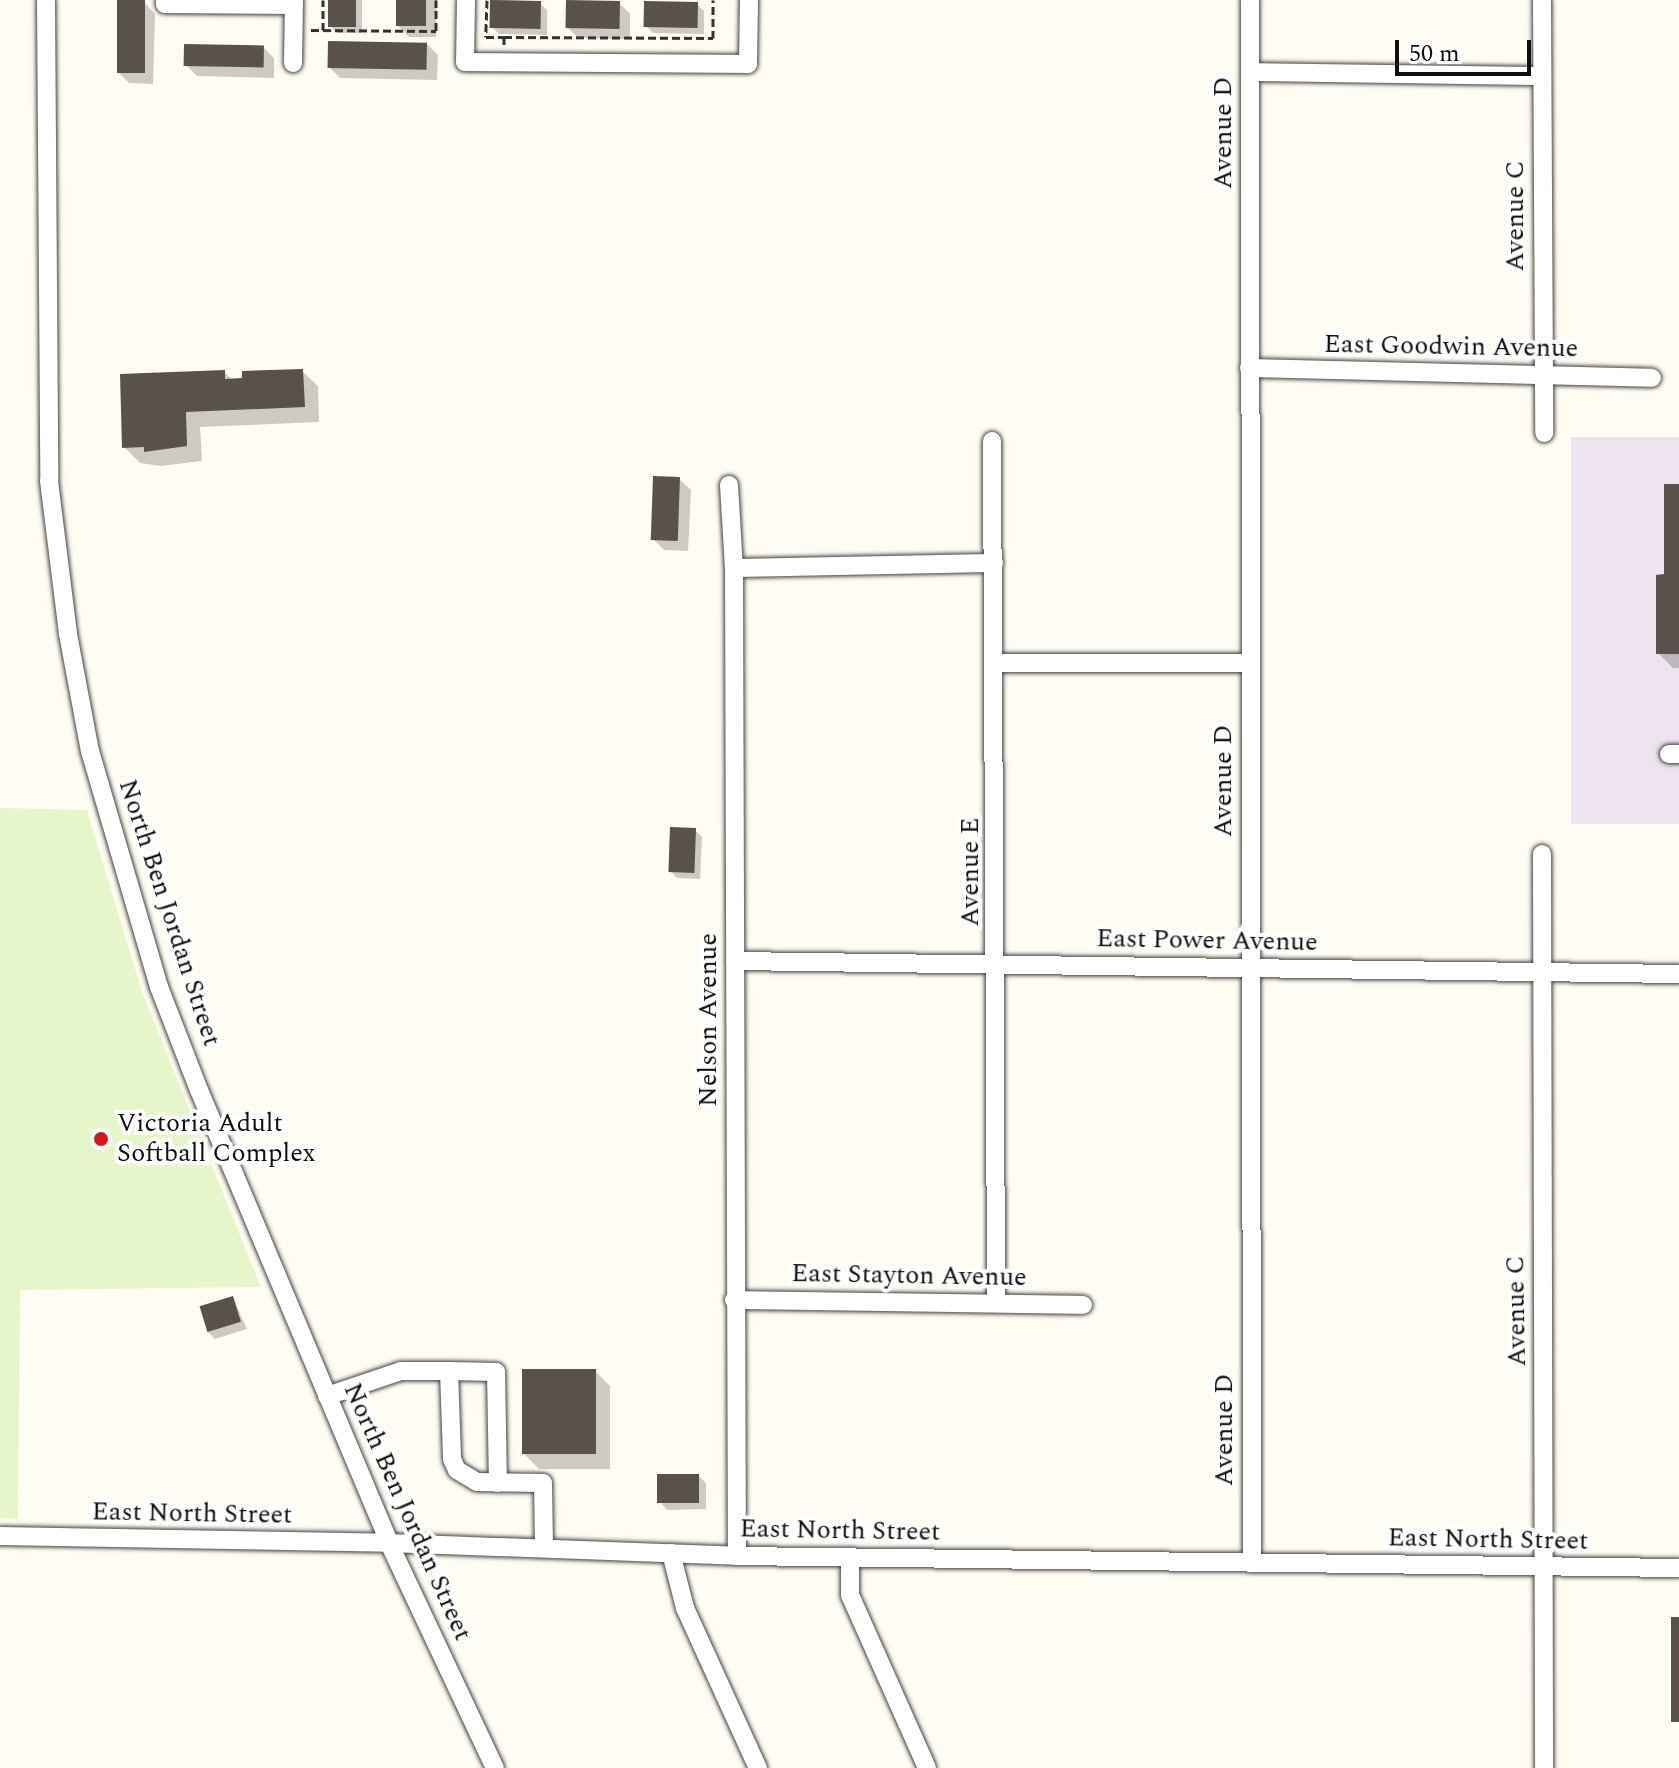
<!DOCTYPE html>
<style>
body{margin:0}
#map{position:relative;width:1679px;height:1768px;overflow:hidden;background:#fffdf3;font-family:Spectral,serif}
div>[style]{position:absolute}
.industrial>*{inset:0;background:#eee4ef;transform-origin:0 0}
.pitch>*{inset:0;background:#e6f5ca}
.shadow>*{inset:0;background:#0003}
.building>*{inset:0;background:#5a514b;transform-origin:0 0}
.path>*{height:3px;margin-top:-1.5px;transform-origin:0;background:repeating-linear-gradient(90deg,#323232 0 8px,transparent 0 12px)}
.roads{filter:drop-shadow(0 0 2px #434343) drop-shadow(0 0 2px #434343)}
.minor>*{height:18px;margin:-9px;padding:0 9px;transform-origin:9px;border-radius:9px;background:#fff}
.dots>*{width:22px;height:22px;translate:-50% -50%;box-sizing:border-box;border:4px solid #fff;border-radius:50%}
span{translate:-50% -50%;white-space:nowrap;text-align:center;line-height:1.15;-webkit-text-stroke:8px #fff;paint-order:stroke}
.street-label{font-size:26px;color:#101010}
.poi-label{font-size:26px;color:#101010}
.left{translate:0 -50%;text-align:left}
.scale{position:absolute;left:1395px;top:40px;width:136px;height:36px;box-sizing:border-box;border:4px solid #101010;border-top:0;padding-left:10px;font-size:24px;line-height:28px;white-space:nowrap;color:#101010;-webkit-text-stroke:6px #fff;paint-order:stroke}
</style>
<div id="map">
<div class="industrial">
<i style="left:1571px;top:437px;width:108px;height:387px"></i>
</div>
<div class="pitch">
<i style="clip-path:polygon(0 808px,87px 810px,142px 992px,261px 1287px,20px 1290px,18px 1519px,0 1518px)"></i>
</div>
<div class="shadow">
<i style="clip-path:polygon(330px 0,362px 0,362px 33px,337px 33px,330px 26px)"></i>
<i style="clip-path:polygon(398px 0,437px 0,436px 37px,409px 37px,397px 25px)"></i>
<i style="clip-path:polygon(144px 2px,155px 14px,153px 84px,129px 83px,118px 72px)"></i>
<i style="clip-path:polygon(540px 3px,547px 10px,547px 35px,499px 34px,492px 27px)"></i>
<i style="clip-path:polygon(619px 3px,630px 14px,630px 39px,578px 38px,567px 27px)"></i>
<i style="clip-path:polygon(697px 4px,704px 11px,704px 34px,653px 33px,646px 26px)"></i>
<i style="clip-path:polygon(427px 44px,438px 55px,437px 80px,340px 78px,329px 67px)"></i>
<i style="clip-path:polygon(263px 47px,274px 58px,274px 78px,197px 76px,186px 65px)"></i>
<i style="clip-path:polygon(302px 371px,318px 386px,319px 422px,200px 427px,202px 461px,161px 466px,140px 463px,124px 447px,224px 372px,233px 380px)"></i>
<i style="clip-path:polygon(679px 479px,691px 490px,688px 551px,664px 550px,653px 539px)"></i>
<i style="clip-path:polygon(1679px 486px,1679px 668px,1673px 668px,1658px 653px)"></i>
<i style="clip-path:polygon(695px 830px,702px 837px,700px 879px,677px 878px,670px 871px)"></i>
<i style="clip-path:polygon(233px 1298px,247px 1329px,215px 1339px,208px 1332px)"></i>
<i style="clip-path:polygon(595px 1371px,610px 1386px,610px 1469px,539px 1469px,524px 1454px)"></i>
<i style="clip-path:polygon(699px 1476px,706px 1483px,706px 1509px,667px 1510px,660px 1502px)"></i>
</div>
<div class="building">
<i style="left:117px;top:0;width:28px;height:73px"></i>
<i style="left:328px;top:0;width:28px;height:27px"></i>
<i style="left:396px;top:0;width:30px;height:26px"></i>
<i style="left:490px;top:0;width:51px;height:28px;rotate:1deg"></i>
<i style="left:566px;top:0;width:54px;height:28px;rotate:1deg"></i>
<i style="left:644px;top:1px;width:54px;height:26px;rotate:1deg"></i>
<i style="left:328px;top:41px;width:99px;height:27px;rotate:1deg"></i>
<i style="left:184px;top:44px;width:80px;height:22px;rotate:1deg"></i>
<i style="clip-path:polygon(303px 369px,305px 407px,186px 412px,187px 446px,144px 452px,144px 447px,122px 448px,120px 374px,225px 370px,225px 379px,242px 378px,242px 371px)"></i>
<i style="left:653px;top:476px;width:27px;height:64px;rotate:2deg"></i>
<i style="clip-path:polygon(1664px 484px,1679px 484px,1679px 654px,1656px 654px,1656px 575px,1664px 574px)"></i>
<i style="left:670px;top:827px;width:26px;height:45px;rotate:2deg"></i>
<i style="left:233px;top:1296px;width:27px;height:35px;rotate:73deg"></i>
<i style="left:522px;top:1369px;width:74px;height:85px"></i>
<i style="left:657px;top:1474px;width:42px;height:29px"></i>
<i style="left:1671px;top:1617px;width:8px;height:105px"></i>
</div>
<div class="path">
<i style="left:487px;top:0;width:37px;rotate:92deg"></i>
<i style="left:486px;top:37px;width:18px"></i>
<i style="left:504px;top:37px;width:9px;rotate:90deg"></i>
<i style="left:311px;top:30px;width:125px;rotate:0.5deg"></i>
<i style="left:436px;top:31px;width:31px;rotate:-90deg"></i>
<i style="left:323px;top:30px;width:30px;rotate:-90deg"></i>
<i style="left:504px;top:37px;width:209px;rotate:0.3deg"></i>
<i style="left:713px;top:38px;width:38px;rotate:-90deg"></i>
</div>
<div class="roads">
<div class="minor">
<i style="left:46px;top:0;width:481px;rotate:89.6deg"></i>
<i style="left:49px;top:481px;width:154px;rotate:82.9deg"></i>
<i style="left:68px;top:634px;width:119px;rotate:79.4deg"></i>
<i style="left:90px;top:751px;width:246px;rotate:73.7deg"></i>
<i style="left:159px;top:987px;width:110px;rotate:68.8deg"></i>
<i style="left:199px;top:1090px;width:491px;rotate:67.2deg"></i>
<i style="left:389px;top:1543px;width:249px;rotate:64.8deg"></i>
<i style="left:165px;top:0;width:4px;rotate:90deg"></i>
<i style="left:165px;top:4px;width:129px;rotate:0.4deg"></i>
<i style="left:466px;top:0;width:62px;rotate:90.9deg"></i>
<i style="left:465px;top:62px;width:283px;rotate:0.4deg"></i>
<i style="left:748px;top:64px;width:64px;rotate:-89.1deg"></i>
<i style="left:1250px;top:0;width:1563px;rotate:89.93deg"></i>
<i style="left:1542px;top:0;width:433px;rotate:89.7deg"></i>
<i style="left:293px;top:63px;width:63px;rotate:-89.1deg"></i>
<i style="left:1250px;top:72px;width:292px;rotate:0.8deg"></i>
<i style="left:1249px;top:368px;width:403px;rotate:1.4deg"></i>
<i style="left:992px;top:441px;width:862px;rotate:89.73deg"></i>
<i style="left:729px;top:485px;width:83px;rotate:86.6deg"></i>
<i style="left:734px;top:568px;width:988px;rotate:89.83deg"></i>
<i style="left:734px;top:568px;width:260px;rotate:-1.1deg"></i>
<i style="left:997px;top:663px;width:254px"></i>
<i style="left:1669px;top:754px;width:10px"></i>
<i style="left:1542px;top:854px;width:914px;rotate:89.87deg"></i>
<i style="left:735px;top:961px;width:944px;rotate:0.79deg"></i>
<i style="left:734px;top:1300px;width:349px;rotate:0.8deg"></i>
<i style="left:449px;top:1371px;width:47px;rotate:1.2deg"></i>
<i style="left:496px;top:1372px;width:111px;rotate:89deg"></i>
<i style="left:327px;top:1396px;width:78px;rotate:-18.7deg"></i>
<i style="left:401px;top:1371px;width:48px"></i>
<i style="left:449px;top:1371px;width:88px;rotate:88deg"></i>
<i style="left:452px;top:1459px;width:12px;rotate:66deg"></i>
<i style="left:457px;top:1470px;width:23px;rotate:31deg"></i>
<i style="left:477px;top:1482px;width:66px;rotate:0.9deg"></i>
<i style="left:543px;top:1483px;width:65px;rotate:89.1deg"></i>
<i style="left:0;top:1536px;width:389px;rotate:1deg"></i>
<i style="left:389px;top:1543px;width:348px;rotate:2.1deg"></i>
<i style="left:737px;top:1556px;width:942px;rotate:0.73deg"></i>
<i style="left:671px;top:1553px;width:57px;rotate:75.7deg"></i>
<i style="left:685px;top:1608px;width:176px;rotate:65.5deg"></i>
<i style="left:850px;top:1558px;width:37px;rotate:90deg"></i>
<i style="left:850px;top:1595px;width:189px;rotate:66deg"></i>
</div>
</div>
<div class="dots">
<i style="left:101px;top:1139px;background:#d11720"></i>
</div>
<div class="street-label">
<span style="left:1224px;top:133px;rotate:-90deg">Avenue D</span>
<span style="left:1516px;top:216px;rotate:-90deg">Avenue C</span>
<span style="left:1451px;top:347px;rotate:1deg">East Goodwin Avenue</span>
<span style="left:1224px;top:781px;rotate:-90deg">Avenue D</span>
<span style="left:971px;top:872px;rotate:-90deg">Avenue E</span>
<span style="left:169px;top:913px;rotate:72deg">North Ben Jordan Street</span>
<span style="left:1207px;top:941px;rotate:1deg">East Power Avenue</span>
<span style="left:709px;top:1020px;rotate:-90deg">Nelson Avenue</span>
<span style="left:909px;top:1276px;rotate:1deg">East Stayton Avenue</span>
<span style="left:1517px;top:1311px;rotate:-91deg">Avenue C</span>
<span style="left:1225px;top:1430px;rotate:-90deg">Avenue D</span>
<span style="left:407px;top:1512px;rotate:66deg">North Ben Jordan Street</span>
<span style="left:192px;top:1514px;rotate:1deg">East North Street</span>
<span style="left:840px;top:1531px;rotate:1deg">East North Street</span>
<span style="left:1488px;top:1540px;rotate:1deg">East North Street</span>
</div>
<div class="poi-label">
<span class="left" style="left:117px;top:1139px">Victoria Adult<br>Softball Complex</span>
</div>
<div class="scale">50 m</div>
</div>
